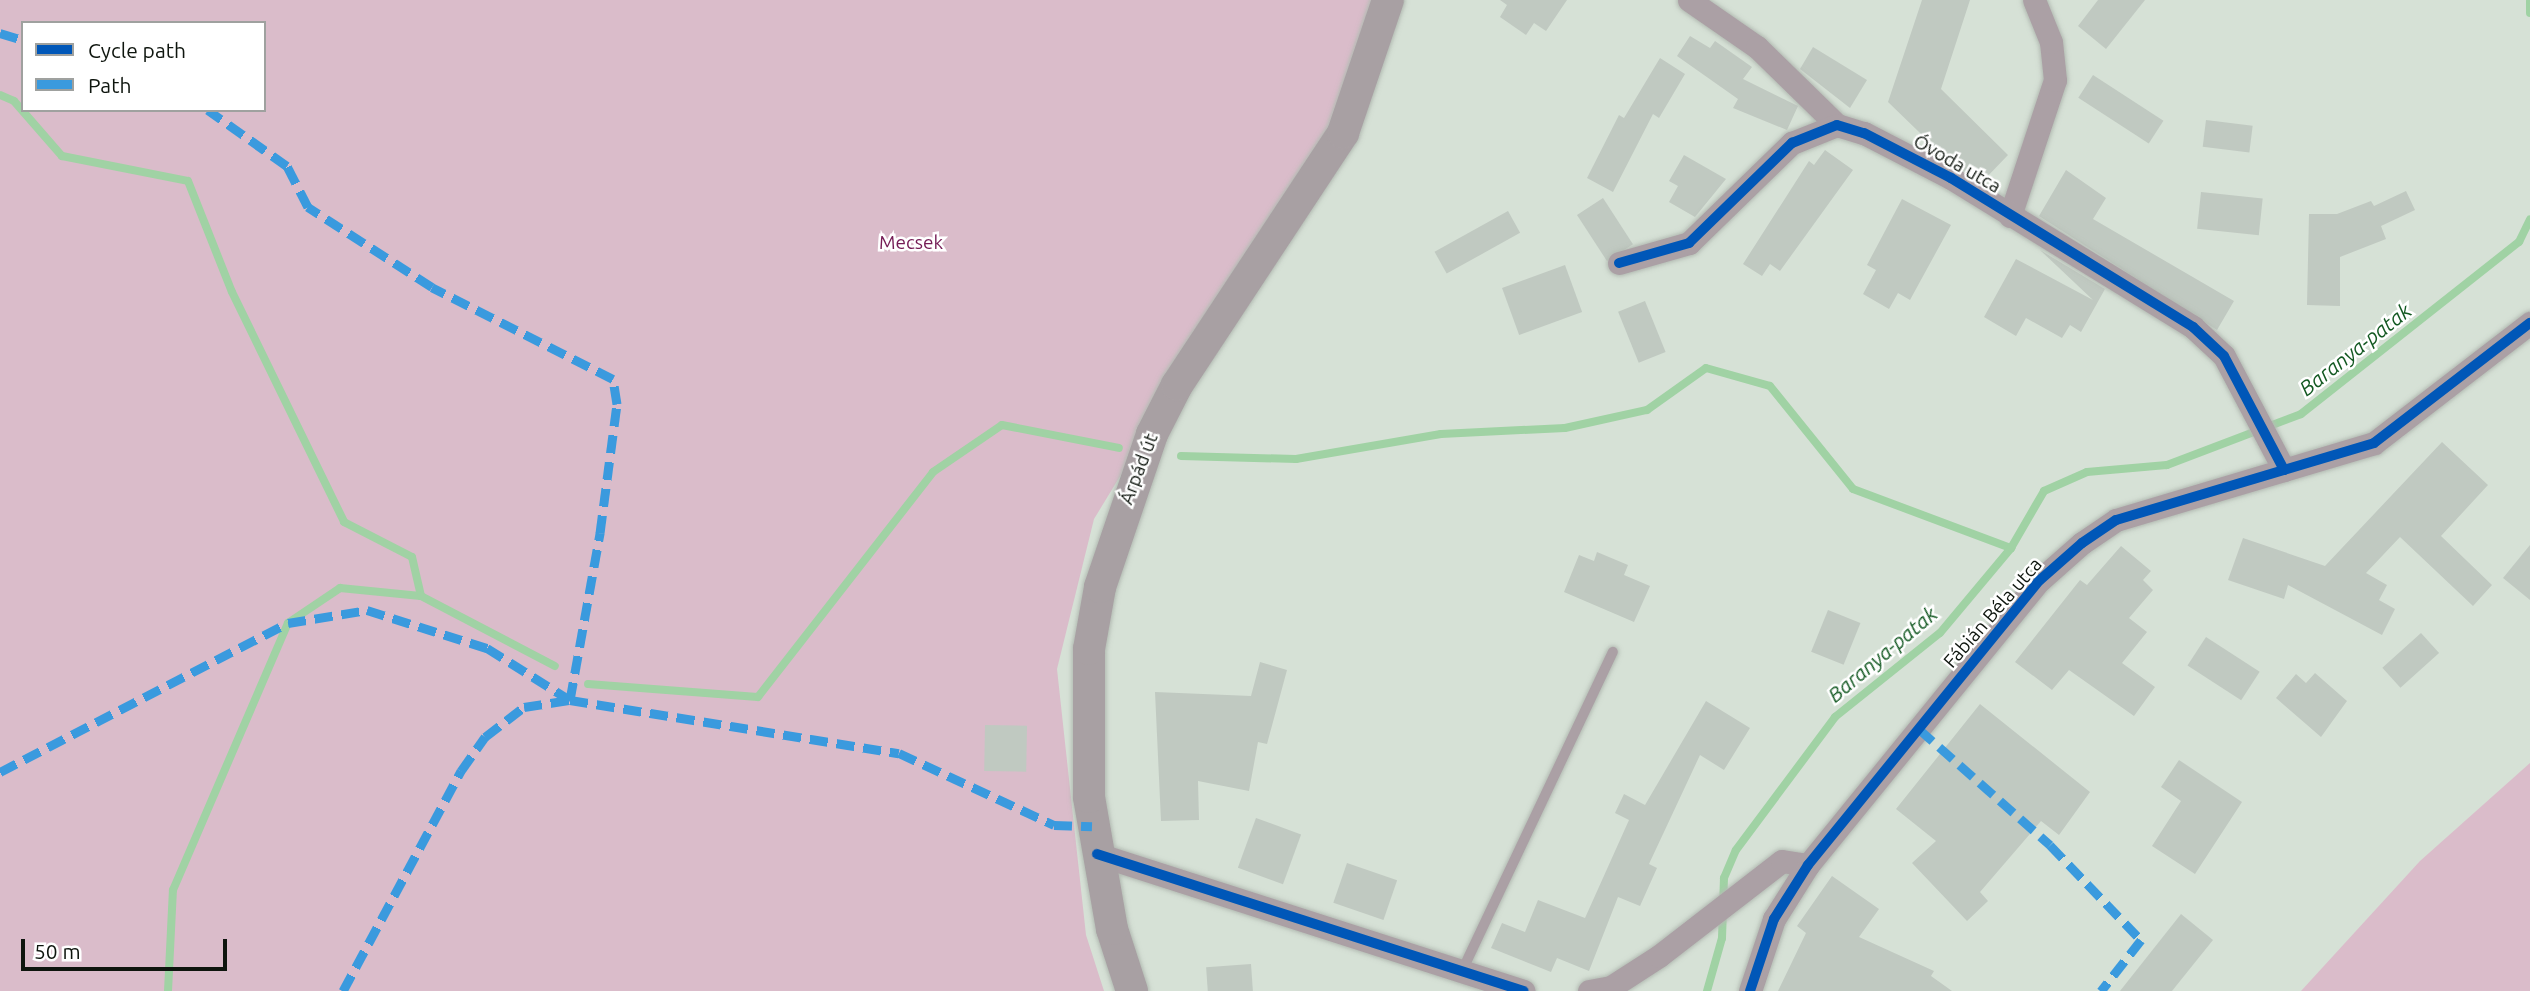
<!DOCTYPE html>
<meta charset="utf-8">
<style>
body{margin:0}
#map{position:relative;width:2530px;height:991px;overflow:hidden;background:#d6e1d6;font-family:Ubuntu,sans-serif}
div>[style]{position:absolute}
.green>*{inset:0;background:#dabcca}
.stream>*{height:8px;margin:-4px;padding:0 4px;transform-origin:4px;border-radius:4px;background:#a0d2a4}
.building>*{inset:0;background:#c0c9c1;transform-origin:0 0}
.roads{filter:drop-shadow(0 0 2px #b3bbb3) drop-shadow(0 0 2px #b3bbb3)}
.lane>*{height:10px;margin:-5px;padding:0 5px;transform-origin:5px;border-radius:5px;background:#aba0a5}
.street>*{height:23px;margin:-11.5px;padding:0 11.5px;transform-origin:11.5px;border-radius:11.5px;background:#aba0a5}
.secondary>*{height:32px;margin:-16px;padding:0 16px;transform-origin:16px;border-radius:16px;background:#a8a0a3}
.quiet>*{height:9px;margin-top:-4.5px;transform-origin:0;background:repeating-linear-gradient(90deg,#3a9ade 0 18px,transparent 0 27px)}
.cycleway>*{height:10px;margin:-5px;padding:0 5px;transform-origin:5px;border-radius:5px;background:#0057b8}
span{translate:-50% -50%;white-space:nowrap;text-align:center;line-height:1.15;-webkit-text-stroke:5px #fff;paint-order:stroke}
.street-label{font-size:19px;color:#0e150e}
.park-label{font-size:19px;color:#741b55}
.water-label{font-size:21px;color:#135922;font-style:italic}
.legend{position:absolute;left:21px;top:21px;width:245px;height:91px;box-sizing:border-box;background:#fff;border:2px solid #9fa19f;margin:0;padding:9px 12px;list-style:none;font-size:21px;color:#0e150e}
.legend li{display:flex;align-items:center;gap:14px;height:35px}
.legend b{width:35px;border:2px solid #9fa19f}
.scale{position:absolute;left:21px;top:939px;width:206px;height:32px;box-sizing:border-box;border:4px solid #0e150e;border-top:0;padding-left:9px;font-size:21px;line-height:24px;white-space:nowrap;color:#0e150e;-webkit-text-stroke:5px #fff;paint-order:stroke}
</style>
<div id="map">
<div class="green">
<i style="clip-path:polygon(evenodd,0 0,1381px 0,1351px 98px,1094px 519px,1057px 669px,1086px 935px,1104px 991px,0 991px,0 0,23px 23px,264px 23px,264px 110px,23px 110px,23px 23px)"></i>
<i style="clip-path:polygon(2530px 763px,2530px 991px,2301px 991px,2420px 861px)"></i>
</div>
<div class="stream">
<i style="left:2530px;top:1px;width:12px;rotate:90deg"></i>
<i style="left:0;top:95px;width:15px;rotate:23deg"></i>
<i style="left:14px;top:101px;width:73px;rotate:48.9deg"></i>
<i style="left:62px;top:156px;width:128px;rotate:11.2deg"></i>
<i style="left:188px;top:181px;width:119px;rotate:68.4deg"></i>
<i style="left:232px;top:292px;width:256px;rotate:64deg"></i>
<i style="left:344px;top:522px;width:76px;rotate:27.2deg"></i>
<i style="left:412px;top:557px;width:40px;rotate:77deg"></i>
<i style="left:1181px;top:456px;width:115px;rotate:1.5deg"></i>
<i style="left:1296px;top:459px;width:147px;rotate:-9.8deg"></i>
<i style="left:1441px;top:434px;width:124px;rotate:-2.8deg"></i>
<i style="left:1565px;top:428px;width:84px;rotate:-12.4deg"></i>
<i style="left:1647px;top:410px;width:72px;rotate:-35.4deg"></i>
<i style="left:1706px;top:368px;width:66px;rotate:15.7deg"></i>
<i style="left:1770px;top:386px;width:132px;rotate:51.1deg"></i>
<i style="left:1853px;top:489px;width:169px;rotate:20.5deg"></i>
<i style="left:588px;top:684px;width:170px;rotate:4.4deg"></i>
<i style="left:758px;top:697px;width:285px;rotate:-52.1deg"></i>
<i style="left:933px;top:472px;width:83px;rotate:-34.3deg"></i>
<i style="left:1002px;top:425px;width:119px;rotate:11.1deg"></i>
<i style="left:168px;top:991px;width:101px;rotate:-87.2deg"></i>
<i style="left:173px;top:890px;width:291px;rotate:-66.7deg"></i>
<i style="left:288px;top:623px;width:63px;rotate:-33.9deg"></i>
<i style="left:340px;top:588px;width:81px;rotate:5.6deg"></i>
<i style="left:421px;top:596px;width:151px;rotate:27.6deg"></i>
<i style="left:1707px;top:991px;width:55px;rotate:-74.2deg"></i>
<i style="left:1722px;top:938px;width:60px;rotate:-88.1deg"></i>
<i style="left:1724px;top:878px;width:30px;rotate:-67deg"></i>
<i style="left:1736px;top:850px;width:166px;rotate:-53.3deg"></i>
<i style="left:1835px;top:717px;width:134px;rotate:-38.7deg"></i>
<i style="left:1940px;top:633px;width:111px;rotate:-50.1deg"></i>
<i style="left:2011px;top:548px;width:66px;rotate:-59.9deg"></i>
<i style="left:2044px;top:491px;width:47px;rotate:-23.8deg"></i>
<i style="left:2087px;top:472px;width:80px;rotate:-5deg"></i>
<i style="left:2167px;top:465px;width:143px;rotate:-20.8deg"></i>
<i style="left:2301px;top:414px;width:278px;rotate:-38.3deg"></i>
<i style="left:2519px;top:242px;width:25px;rotate:-64deg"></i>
</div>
<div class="building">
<i style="clip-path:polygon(1500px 0,1567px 0,1546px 31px,1534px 23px,1526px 35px,1500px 17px,1507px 5px)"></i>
<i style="clip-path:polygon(1922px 0,1970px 0,1941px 89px,2008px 155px,1983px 181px,1949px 161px,1888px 102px)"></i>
<i style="clip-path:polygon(2098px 0,2145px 0,2106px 49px,2078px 26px)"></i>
<i style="clip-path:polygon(1690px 36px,1710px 48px,1715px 41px,1752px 67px,1743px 79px,1798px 106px,1787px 130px,1733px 108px,1738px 99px,1677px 56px)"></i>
<i style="clip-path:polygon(1813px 47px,1867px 80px,1850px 108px,1800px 69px)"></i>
<i style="clip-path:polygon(1660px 58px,1685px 74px,1659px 118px,1653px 114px,1613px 192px,1587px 178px,1619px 115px,1624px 118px)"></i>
<i style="left:2093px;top:75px;width:84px;height:27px;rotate:33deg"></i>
<i style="left:2206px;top:120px;width:47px;height:27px;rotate:7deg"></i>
<i style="clip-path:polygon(1825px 150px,1853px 170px,1780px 271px,1770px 264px,1762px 276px,1743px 264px,1809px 161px,1814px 165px)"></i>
<i style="clip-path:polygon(1684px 155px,1726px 179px,1695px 217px,1669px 202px,1678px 186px,1669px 181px)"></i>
<i style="clip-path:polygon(2066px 170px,2106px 198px,2093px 219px,2234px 301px,2217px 330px,2039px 216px)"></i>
<i style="clip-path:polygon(2406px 191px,2415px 210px,2381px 226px,2386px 239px,2340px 257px,2340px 306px,2307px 305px,2309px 214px,2337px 214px,2371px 201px,2374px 206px)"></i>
<i style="left:2201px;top:192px;width:62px;height:37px;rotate:6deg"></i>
<i style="left:1603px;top:198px;width:55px;height:31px;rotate:57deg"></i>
<i style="clip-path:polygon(1902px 199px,1951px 225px,1910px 300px,1898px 293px,1889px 309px,1863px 294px,1876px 270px,1867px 265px)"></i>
<i style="left:1508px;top:211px;width:25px;height:84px;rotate:61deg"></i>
<i style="clip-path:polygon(2040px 250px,2105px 289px,2081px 332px,2070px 325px,2062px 338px,2026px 318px,2016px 336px,1984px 317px,2016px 259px,2093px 300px)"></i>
<i style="left:1565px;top:265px;width:50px;height:67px;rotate:70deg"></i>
<i style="left:1645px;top:301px;width:55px;height:29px;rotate:68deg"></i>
<i style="clip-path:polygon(2442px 442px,2488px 485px,2441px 536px,2492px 585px,2473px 606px,2400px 537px,2366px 573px,2387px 585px,2379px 600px,2395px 609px,2382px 635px,2288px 585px,2284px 599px,2228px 580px,2243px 538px,2325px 566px)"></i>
<i style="clip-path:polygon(2530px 545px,2530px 600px,2503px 578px)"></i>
<i style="clip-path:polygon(2121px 546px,2151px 571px,2143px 580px,2153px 590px,2129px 618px,2147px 632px,2122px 663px,2155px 687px,2134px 716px,2069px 670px,2052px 690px,2015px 662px,2080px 580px,2087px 585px)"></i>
<i style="clip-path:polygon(1597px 552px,1628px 565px,1624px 575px,1650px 586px,1634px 622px,1564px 592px,1579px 555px,1594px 561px)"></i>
<i style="left:1828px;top:610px;width:35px;height:45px;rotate:22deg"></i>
<i style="left:2421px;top:633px;width:27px;height:52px;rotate:48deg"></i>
<i style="left:2206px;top:637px;width:64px;height:34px;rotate:33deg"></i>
<i style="clip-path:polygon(1260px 662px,1287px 670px,1267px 744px,1258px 742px,1249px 791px,1198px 781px,1199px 820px,1161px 821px,1155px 692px,1251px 696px)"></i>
<i style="clip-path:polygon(2315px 673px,2347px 701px,2321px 737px,2276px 698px,2296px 674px,2306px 683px)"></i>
<i style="clip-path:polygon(1706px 701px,1750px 728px,1724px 770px,1700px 755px,1649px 864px,1657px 868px,1640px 906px,1618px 897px,1589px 971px,1557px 958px,1551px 972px,1491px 948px,1502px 923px,1525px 932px,1538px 900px,1585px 918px,1629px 820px,1615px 813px,1624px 794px,1645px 805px)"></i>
<i style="clip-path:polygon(1980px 704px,2090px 792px,2059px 835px,2041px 821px,1980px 892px,1988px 901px,1967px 921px,1912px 863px,1936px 841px,1896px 809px)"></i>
<i style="left:985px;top:725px;width:42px;height:46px;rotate:1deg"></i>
<i style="clip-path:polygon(2179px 760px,2242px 802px,2195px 874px,2152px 846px,2181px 801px,2161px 787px)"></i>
<i style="left:1256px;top:818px;width:48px;height:53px;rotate:20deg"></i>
<i style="left:1347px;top:863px;width:53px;height:42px;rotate:19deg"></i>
<i style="clip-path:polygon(1832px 876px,1879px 909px,1859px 937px,1934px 971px,1931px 976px,1952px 991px,1778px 991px,1806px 933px,1797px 926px)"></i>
<i style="clip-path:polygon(2181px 914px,2213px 940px,2172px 991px,2120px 991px)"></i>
<i style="left:1251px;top:964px;width:27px;height:45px;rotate:86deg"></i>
</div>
<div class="roads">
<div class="lane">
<i style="left:1462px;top:971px;width:353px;rotate:-64.7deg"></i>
</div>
<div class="street">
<i style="left:1689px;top:0;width:83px;rotate:34.7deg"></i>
<i style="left:1757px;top:47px;width:112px;rotate:44.3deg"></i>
<i style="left:2010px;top:216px;width:143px;rotate:-71.7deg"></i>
<i style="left:2055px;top:80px;width:38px;rotate:-96deg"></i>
<i style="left:2051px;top:42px;width:45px;rotate:-112deg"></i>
<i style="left:1619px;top:263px;width:73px;rotate:-15.9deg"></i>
<i style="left:1689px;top:243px;width:144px;rotate:-44.2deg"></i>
<i style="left:1792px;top:143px;width:48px;rotate:-21.8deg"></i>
<i style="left:1837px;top:125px;width:28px;rotate:17deg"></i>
<i style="left:1864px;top:133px;width:98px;rotate:27.3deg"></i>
<i style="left:1951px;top:178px;width:284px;rotate:31.6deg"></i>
<i style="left:2193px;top:327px;width:42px;rotate:43.1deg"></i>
<i style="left:2224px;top:356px;width:129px;rotate:62.2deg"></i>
<i style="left:1097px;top:854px;width:448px;rotate:17.8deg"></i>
<i style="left:1589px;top:991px;width:22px;rotate:-10deg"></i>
<i style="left:1611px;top:987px;width:57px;rotate:-32.9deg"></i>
<i style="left:1659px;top:956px;width:155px;rotate:-37.7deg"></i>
<i style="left:1782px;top:861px;width:26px;rotate:9deg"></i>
<i style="left:1750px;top:991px;width:76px;rotate:-71.6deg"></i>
<i style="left:1774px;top:919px;width:64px;rotate:-57.8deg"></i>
<i style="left:1808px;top:865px;width:367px;rotate:-50.9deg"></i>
<i style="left:2040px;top:580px;width:56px;rotate:-41.4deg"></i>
<i style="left:2082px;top:543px;width:41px;rotate:-34.1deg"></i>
<i style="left:2116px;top:520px;width:269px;rotate:-16.6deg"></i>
<i style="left:2374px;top:443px;width:197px;rotate:-37.6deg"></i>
</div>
<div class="secondary">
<i style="left:1132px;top:991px;width:65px;rotate:-107.9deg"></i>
<i style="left:1112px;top:929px;width:134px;rotate:-99.9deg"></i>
<i style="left:1089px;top:797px;width:148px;rotate:-90deg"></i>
<i style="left:1089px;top:649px;width:63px;rotate:-79.9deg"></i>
<i style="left:1100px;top:587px;width:162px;rotate:-71.2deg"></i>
<i style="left:1152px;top:434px;width:55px;rotate:-63deg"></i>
<i style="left:1177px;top:385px;width:302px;rotate:-56.6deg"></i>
<i style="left:1343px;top:133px;width:140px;rotate:-71.3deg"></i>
</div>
</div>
<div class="quiet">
<i style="left:0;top:33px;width:24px;rotate:17deg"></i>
<i style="left:1919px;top:729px;width:175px;rotate:41.5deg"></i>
<i style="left:2050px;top:845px;width:132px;rotate:46.2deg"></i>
<i style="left:2141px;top:940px;width:65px;rotate:128.1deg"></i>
<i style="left:0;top:772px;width:324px;rotate:-27.4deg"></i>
<i style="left:288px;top:623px;width:80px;rotate:-9.3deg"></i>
<i style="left:367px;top:610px;width:126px;rotate:17.6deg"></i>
<i style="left:487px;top:648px;width:98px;rotate:32.1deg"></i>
<i style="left:570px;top:700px;width:170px;rotate:-79.8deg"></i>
<i style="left:600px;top:533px;width:130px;rotate:-82.5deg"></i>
<i style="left:617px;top:404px;width:25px;rotate:-99deg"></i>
<i style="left:613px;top:379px;width:203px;rotate:-153.1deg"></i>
<i style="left:432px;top:287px;width:148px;rotate:-147.2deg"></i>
<i style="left:308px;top:207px;width:46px;rotate:-117.1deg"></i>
<i style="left:287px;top:166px;width:97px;rotate:-144.7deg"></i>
<i style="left:343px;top:991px;width:250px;rotate:-61.8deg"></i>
<i style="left:461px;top:771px;width:42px;rotate:-54.8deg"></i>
<i style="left:485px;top:737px;width:49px;rotate:-37.6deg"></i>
<i style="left:524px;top:707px;width:47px;rotate:-8.7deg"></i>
<i style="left:570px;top:700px;width:333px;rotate:9.2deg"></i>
<i style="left:899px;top:753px;width:171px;rotate:24.9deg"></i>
<i style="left:1054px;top:825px;width:38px;rotate:2deg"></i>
</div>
<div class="cycleway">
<i style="left:1619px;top:263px;width:73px;rotate:-15.9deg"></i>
<i style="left:1689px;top:243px;width:144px;rotate:-44.2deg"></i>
<i style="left:1792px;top:143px;width:48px;rotate:-21.8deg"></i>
<i style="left:1837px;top:125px;width:28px;rotate:17deg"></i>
<i style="left:1864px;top:133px;width:98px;rotate:27.3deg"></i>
<i style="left:1951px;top:178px;width:284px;rotate:31.6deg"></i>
<i style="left:2193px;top:327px;width:42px;rotate:43.1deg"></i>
<i style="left:2224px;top:356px;width:129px;rotate:62.2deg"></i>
<i style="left:1097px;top:854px;width:448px;rotate:17.8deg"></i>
<i style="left:1750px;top:991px;width:76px;rotate:-71.6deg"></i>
<i style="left:1774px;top:919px;width:64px;rotate:-57.8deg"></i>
<i style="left:1808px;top:865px;width:367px;rotate:-50.9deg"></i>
<i style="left:2040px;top:580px;width:56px;rotate:-41.4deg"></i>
<i style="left:2082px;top:543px;width:41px;rotate:-34.1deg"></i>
<i style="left:2116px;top:520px;width:269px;rotate:-16.6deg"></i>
<i style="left:2374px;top:443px;width:197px;rotate:-37.6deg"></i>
</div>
<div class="street-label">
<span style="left:1957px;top:164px;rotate:30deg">Óvoda utca</span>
<span style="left:1139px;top:469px;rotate:-69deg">Árpád út</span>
<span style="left:1993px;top:613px;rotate:-49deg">Fábián Béla utca</span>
</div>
<div class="park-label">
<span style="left:911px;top:243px">Mecsek</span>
</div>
<div class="water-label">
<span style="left:2355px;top:349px;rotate:-38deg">Baranya-patak</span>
<span style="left:1882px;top:654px;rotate:-40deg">Baranya-patak</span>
</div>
<ul class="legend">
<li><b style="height:9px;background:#0057b8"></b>Cycle path</li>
<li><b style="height:9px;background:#3a9ade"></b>Path</li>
</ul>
<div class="scale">50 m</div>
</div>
